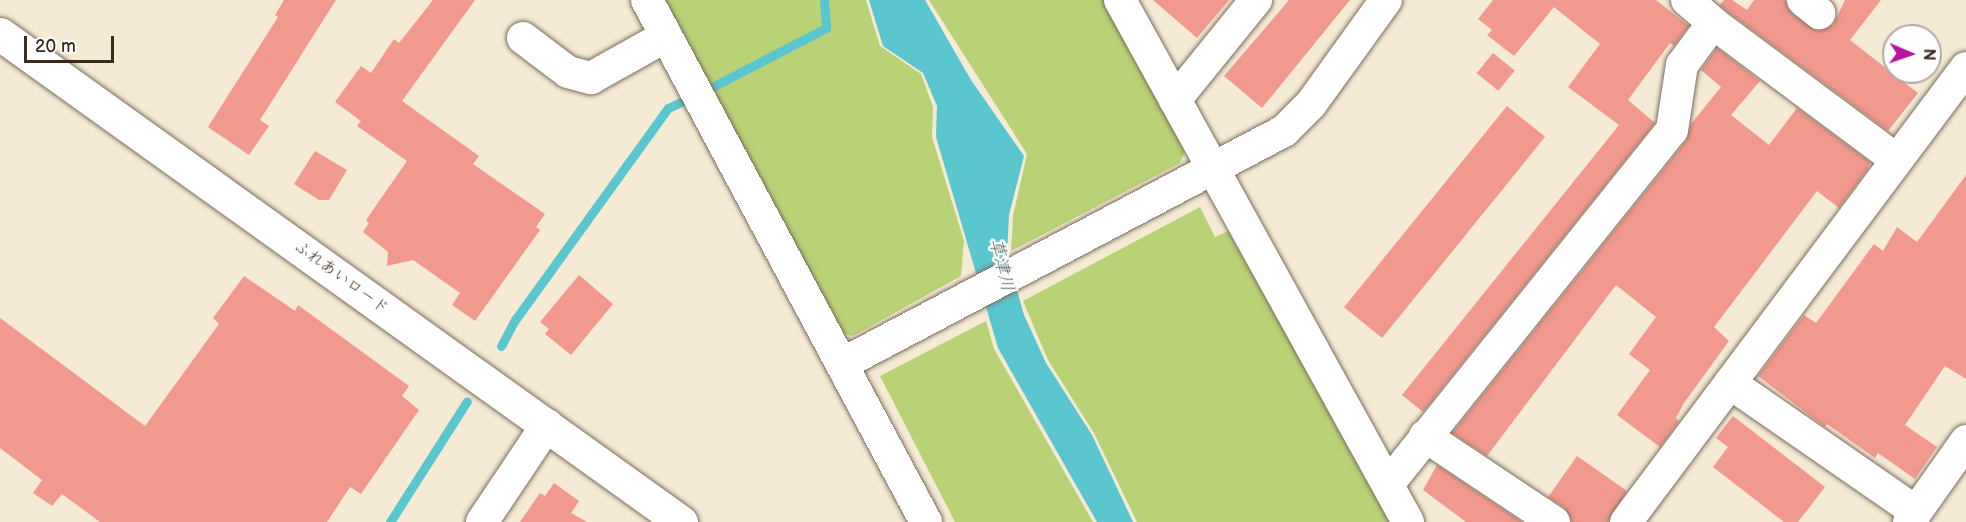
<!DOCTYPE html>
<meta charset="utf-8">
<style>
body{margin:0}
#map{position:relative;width:1966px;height:522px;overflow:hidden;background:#f5ead4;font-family:"Balsamiq Sans","Klee One",sans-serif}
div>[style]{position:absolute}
.green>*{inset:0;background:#b9d276}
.water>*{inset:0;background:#59c6d0}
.stream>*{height:9px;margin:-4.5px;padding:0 4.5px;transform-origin:4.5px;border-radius:4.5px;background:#59c6d0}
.building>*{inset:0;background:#f2998d;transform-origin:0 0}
.roads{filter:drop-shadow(0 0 2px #7c6d5e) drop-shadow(0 0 2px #7c6d5e)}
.minor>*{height:32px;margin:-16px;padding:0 16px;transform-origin:16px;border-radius:16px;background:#fff}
.tertiary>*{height:33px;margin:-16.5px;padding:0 16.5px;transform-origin:16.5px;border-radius:16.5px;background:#fff}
span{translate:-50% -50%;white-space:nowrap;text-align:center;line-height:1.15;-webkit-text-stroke:5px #fff;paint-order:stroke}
.street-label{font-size:16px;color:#3b2a1e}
.water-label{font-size:18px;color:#46615c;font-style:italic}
.north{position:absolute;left:1882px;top:24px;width:60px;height:60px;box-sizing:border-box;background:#fff;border:2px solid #b1aaa5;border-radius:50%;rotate:92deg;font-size:16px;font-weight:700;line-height:24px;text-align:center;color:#3b2a1e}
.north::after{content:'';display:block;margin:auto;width:21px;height:27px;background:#b5179e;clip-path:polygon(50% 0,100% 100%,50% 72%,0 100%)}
.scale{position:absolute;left:24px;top:36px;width:90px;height:27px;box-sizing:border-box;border:3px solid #3b2a1e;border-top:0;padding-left:8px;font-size:18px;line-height:21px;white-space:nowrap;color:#3b2a1e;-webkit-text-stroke:4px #fff;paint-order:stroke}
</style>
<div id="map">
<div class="green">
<i style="clip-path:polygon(663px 0,866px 0,880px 46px,921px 74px,933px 107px,932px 137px,964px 241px,961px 276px,853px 336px,840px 333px)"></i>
<i style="clip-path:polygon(929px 0,1108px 0,1186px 149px,1180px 163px,1011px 251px,1013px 216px,1027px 154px)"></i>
<i style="clip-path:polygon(1200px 207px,1215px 237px,1228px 231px,1392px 522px,1137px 522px,1094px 433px,1048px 360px,1023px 301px)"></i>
<i style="clip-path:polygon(986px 321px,994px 349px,1093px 522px,955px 522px,880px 376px)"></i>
</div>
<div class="water">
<i style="clip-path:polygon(869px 0,925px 0,971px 80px,1024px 156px,1009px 215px,1007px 255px,1024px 315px,1046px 363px,1092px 435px,1133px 522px,1097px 522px,998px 348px,936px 137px,937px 106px,923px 73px,883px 46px)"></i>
</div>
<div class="stream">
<i style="left:714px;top:86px;width:126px;rotate:-27.4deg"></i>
<i style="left:826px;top:28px;width:28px;rotate:-94deg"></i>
<i style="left:501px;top:346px;width:30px;rotate:-62deg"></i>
<i style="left:515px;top:320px;width:261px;rotate:-54.2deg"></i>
<i style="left:668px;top:108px;width:14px;rotate:-25deg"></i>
<i style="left:390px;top:522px;width:143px;rotate:-57.5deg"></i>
</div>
<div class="building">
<i style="clip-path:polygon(284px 0,336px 0,260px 120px,269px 126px,249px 155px,208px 127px,278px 17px,275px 15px)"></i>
<i style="clip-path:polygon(433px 0,475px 0,402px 101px,479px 156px,473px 164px,545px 214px,536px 227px,540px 230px,475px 321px,452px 305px,460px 293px,413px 260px,387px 266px,388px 252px,363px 232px,369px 223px,366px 220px,407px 161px,357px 126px,361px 121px,335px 102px,361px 66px,371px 73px,394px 39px,399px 43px)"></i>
<i style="clip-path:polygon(1153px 0,1229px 0,1197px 38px)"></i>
<i style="clip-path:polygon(1289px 0,1350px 0,1262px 108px,1224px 76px)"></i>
<i style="clip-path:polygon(1493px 0,1656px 0,1689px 26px,1674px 46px,1670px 43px,1628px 100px,1655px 123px,1423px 412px,1402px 395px,1619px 125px,1568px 87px,1600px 44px,1554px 7px,1514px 56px,1487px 35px,1492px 30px,1478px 19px)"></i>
<i style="clip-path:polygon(1724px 0,1732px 0,1747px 10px,1754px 0,1785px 0,1792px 14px,1817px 31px,1833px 25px,1845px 0,1881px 0,1850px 40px,1918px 93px,1888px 131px,1724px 9px,1720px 5px)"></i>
<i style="clip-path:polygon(1717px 48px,1760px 81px,1731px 115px,1769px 145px,1797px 108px,1870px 162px,1868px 169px,1839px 208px,1817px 191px,1752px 277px,1714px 327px,1729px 341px,1684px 403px,1676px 418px,1679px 421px,1660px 447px,1617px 415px,1650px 370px,1629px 354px,1656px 317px,1616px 285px,1487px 456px,1452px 433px,1686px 141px,1691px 124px,1721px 87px,1701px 70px)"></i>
<i style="left:1493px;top:53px;width:28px;height:26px;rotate:39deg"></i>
<i style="left:1507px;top:106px;width:49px;height:259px;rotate:39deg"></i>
<i style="clip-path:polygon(315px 151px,347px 170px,329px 200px,319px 200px,294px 184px)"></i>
<i style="clip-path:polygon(1966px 175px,1966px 379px,1945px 366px,1905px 425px,1937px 447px,1915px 479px,1878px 453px,1875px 458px,1827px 424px,1825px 427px,1758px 376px,1804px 315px,1816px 323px,1874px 244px,1883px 251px,1897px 227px,1917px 242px)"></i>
<i style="clip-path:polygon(579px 275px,613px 304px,571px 355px,545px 334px,549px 329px,540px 322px)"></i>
<i style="clip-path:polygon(244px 276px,295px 311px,298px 305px,409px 386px,402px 396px,419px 410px,361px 494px,350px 487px,327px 522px,100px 522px,62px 494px,52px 506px,33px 493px,42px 480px,0 448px,0 318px,145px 426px,219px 324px,213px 318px)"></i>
<i style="clip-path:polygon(1733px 416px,1825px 487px,1798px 522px,1784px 522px,1713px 467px,1728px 447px,1716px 438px)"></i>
<i style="clip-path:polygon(1577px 456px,1627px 491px,1608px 522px,1572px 522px,1564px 507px,1548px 497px)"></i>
<i style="clip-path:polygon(1437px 465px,1522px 522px,1466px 522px,1423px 490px)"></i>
<i style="clip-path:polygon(554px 483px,579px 501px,571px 513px,587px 522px,520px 522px,540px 493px,545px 496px)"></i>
</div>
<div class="roads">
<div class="minor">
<i style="left:647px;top:0;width:592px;rotate:61.88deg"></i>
<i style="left:1120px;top:0;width:596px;rotate:61.11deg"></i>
<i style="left:1687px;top:0;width:35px;rotate:41deg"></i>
<i style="left:1713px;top:23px;width:229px;rotate:36.7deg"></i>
<i style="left:1803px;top:0;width:21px;rotate:39deg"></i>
<i style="left:523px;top:38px;width:56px;rotate:37.1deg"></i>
<i style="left:568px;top:72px;width:24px;rotate:15deg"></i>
<i style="left:591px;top:78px;width:86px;rotate:-29.2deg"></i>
<i style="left:1175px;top:100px;width:129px;rotate:-51deg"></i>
<i style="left:842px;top:364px;width:500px;rotate:-27.8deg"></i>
<i style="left:1284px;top:131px;width:38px;rotate:-45deg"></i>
<i style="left:1311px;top:104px;width:128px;rotate:-54.2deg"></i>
<i style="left:1730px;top:383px;width:226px;rotate:34.7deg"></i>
<i style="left:1916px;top:512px;width:12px;rotate:125deg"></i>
<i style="left:1425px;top:436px;width:155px;rotate:33.7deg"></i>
<i style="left:1389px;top:483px;width:452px;rotate:-51.3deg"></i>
<i style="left:1672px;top:130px;width:66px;rotate:-81.3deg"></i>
<i style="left:1682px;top:65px;width:52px;rotate:-53.6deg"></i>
<i style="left:1916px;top:512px;width:87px;rotate:-54.8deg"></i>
<i style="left:482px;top:522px;width:117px;rotate:-56.2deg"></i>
<i style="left:1626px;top:522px;width:567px;rotate:-53.17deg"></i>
</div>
<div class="tertiary">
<i style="left:0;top:34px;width:838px;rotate:35.63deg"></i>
</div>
</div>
<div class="street-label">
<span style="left:341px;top:278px;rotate:36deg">ふれあいロード</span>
</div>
<div class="water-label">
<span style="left:1001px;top:265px;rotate:76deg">草津川</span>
</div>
<div class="north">N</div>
<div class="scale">20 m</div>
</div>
